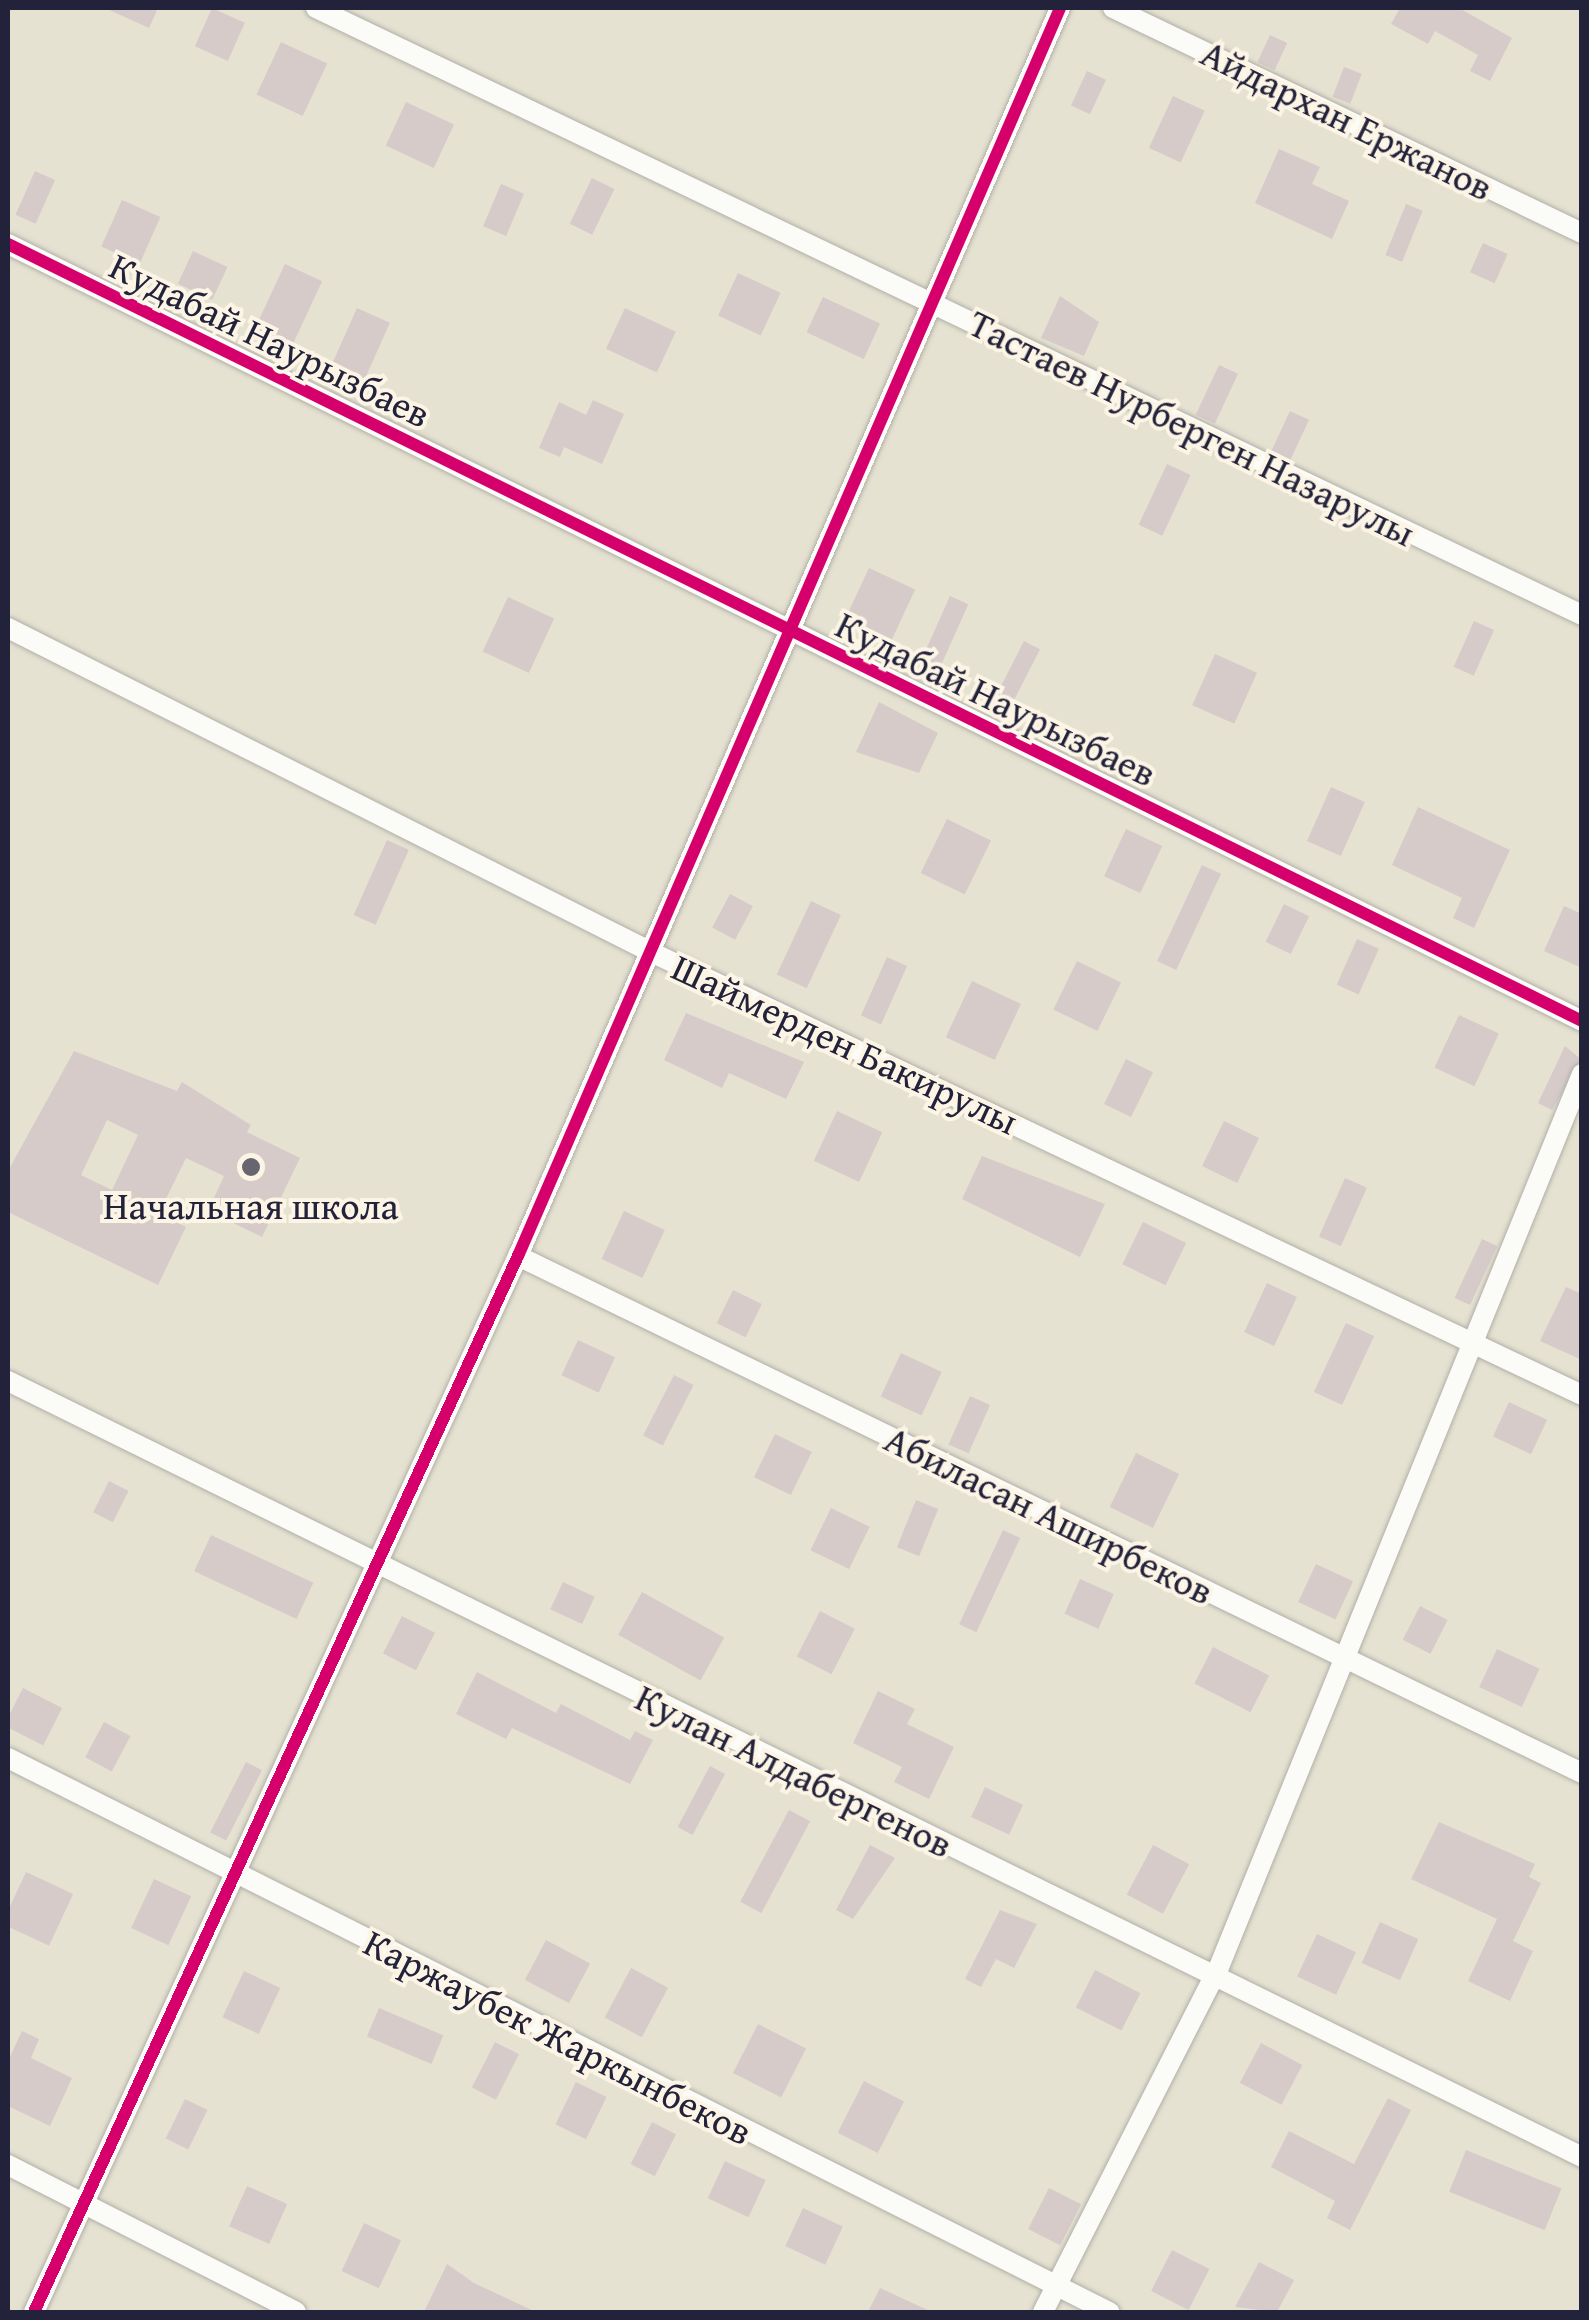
<!DOCTYPE html>
<meta charset="utf-8">
<style>
body{margin:0}
#map{position:relative;width:1589px;height:2320px;overflow:hidden;background:#e6e2d2;font-family:"Gentium Book Plus",serif}
div>[style]{position:absolute}
.building>*{inset:0;background:#d6cbc9;transform-origin:0 0}
.roads{filter:drop-shadow(0 0 2px #b1afa7) drop-shadow(0 0 2px #b1afa7)}
.street>*{height:20px;margin:-10px;padding:0 10px;transform-origin:10px;border-radius:10px;background:#fbfbf8}
.cycleway>*{height:12px;margin:-6px;padding:0 6px;transform-origin:6px;border-radius:6px;background:#d6006c}
.dots>*{width:28px;height:28px;translate:-50% -50%;box-sizing:border-box;border:5px solid #fcf5e5;border-radius:50%}
span{translate:-50% -50%;white-space:nowrap;text-align:center;line-height:1.15;-webkit-text-stroke:8px #fcf5e5;paint-order:stroke}
.street-label{font-size:38px;color:#22223b}
.poi-label{font-size:38px;color:#22223b}
.frame{position:absolute;inset:0;border:10px solid #22223b;pointer-events:none}
</style>
<div id="map">
<div class="building">
<i style="clip-path:polygon(105px 8px,158px 8px,149px 28px)"></i>
<i style="left:212px;top:8px;width:36px;height:42px;rotate:24deg"></i>
<i style="clip-path:polygon(1400px 8px,1459px 8px,1512px 38px,1490px 81px,1470px 71px,1478px 55px,1435px 31px,1428px 44px,1391px 24px)"></i>
<i style="left:1270px;top:35px;width:19px;height:30px;rotate:25deg"></i>
<i style="left:281px;top:42px;width:51px;height:58px;rotate:25deg"></i>
<i style="left:1344px;top:67px;width:19px;height:32px;rotate:21deg"></i>
<i style="left:1087px;top:71px;width:21px;height:38px;rotate:25deg"></i>
<i style="left:1173px;top:96px;width:35px;height:57px;rotate:25deg"></i>
<i style="left:406px;top:102px;width:53px;height:48px;rotate:25deg"></i>
<i style="clip-path:polygon(1279px 149px,1320px 167px,1312px 184px,1349px 201px,1332px 239px,1255px 203px)"></i>
<i style="left:35px;top:171px;width:22px;height:48px;rotate:24deg"></i>
<i style="left:592px;top:178px;width:25px;height:51px;rotate:26deg"></i>
<i style="left:501px;top:184px;width:25px;height:46px;rotate:23deg"></i>
<i style="left:122px;top:200px;width:42px;height:51px;rotate:24deg"></i>
<i style="left:1406px;top:204px;width:18px;height:55px;rotate:22deg"></i>
<i style="left:1483px;top:243px;width:27px;height:32px;rotate:24deg"></i>
<i style="left:193px;top:251px;width:38px;height:36px;rotate:25deg"></i>
<i style="left:285px;top:264px;width:41px;height:75px;rotate:25deg"></i>
<i style="left:738px;top:273px;width:47px;height:47px;rotate:25deg"></i>
<i style="clip-path:polygon(1060px 296px,1099px 322px,1084px 356px,1041px 338px)"></i>
<i style="left:823px;top:297px;width:63px;height:39px;rotate:25deg"></i>
<i style="left:357px;top:308px;width:36px;height:63px;rotate:24deg"></i>
<i style="left:625px;top:308px;width:56px;height:45px;rotate:25deg"></i>
<i style="left:1219px;top:365px;width:21px;height:55px;rotate:25deg"></i>
<i style="clip-path:polygon(593px 400px,624px 414px,602px 464px,564px 447px,560px 457px,539px 448px,559px 402px,586px 415px)"></i>
<i style="left:1290px;top:411px;width:21px;height:44px;rotate:25deg"></i>
<i style="left:1167px;top:464px;width:26px;height:67px;rotate:25deg"></i>
<i style="left:869px;top:568px;width:51px;height:58px;rotate:25deg"></i>
<i style="left:950px;top:596px;width:20px;height:71px;rotate:24deg"></i>
<i style="left:508px;top:597px;width:51px;height:60px;rotate:25deg"></i>
<i style="left:1474px;top:621px;width:22px;height:50px;rotate:24deg"></i>
<i style="left:1024px;top:641px;width:18px;height:60px;rotate:27deg"></i>
<i style="left:1215px;top:654px;width:46px;height:56px;rotate:24deg"></i>
<i style="clip-path:polygon(879px 702px,938px 733px,919px 773px,856px 752px)"></i>
<i style="left:1331px;top:787px;width:37px;height:59px;rotate:24deg"></i>
<i style="clip-path:polygon(1418px 807px,1510px 850px,1474px 928px,1453px 918px,1462px 898px,1392px 865px)"></i>
<i style="left:947px;top:819px;width:49px;height:60px;rotate:26deg"></i>
<i style="left:1126px;top:829px;width:40px;height:52px;rotate:25deg"></i>
<i style="left:387px;top:840px;width:24px;height:82px;rotate:24deg"></i>
<i style="left:1202px;top:865px;width:21px;height:106px;rotate:25deg"></i>
<i style="left:730px;top:894px;width:26px;height:38px;rotate:28deg"></i>
<i style="left:811px;top:901px;width:33px;height:81px;rotate:25deg"></i>
<i style="left:1284px;top:904px;width:28px;height:42px;rotate:26deg"></i>
<i style="clip-path:polygon(1564px 906px,1582px 914px,1582px 968px,1544px 951px)"></i>
<i style="left:1357px;top:939px;width:24px;height:50px;rotate:24deg"></i>
<i style="left:887px;top:957px;width:22px;height:64px;rotate:24deg"></i>
<i style="left:1077px;top:961px;width:49px;height:54px;rotate:26deg"></i>
<i style="left:972px;top:981px;width:54px;height:62px;rotate:25deg"></i>
<i style="clip-path:polygon(686px 1013px,804px 1062px,786px 1099px,729px 1073px,722px 1088px,664px 1060px)"></i>
<i style="left:1459px;top:1015px;width:44px;height:58px;rotate:25deg"></i>
<i style="clip-path:polygon(1565px 1046px,1582px 1060px,1552px 1110px,1538px 1103px)"></i>
<i style="clip-path:polygon(evenodd,74px 1051px,177px 1091px,182px 1082px,251px 1125px,247px 1132px,300px 1158px,262px 1237px,208px 1211px,224px 1176px,186px 1158px,159px 1213px,186px 1227px,158px 1285px,8px 1212px,8px 1171px,74px 1051px,107px 1120px,138px 1135px,112px 1190px,81px 1175px,107px 1120px)"></i>
<i style="left:1126px;top:1059px;width:30px;height:50px;rotate:26deg"></i>
<i style="left:837px;top:1111px;width:50px;height:55px;rotate:25deg"></i>
<i style="left:1224px;top:1121px;width:39px;height:50px;rotate:26deg"></i>
<i style="clip-path:polygon(982px 1156px,1105px 1204px,1080px 1257px,962px 1199px)"></i>
<i style="left:1345px;top:1178px;width:24px;height:64px;rotate:24deg"></i>
<i style="left:624px;top:1211px;width:45px;height:53px;rotate:25deg"></i>
<i style="left:1143px;top:1222px;width:48px;height:47px;rotate:26deg"></i>
<i style="left:1482px;top:1239px;width:17px;height:65px;rotate:25deg"></i>
<i style="left:1267px;top:1283px;width:33px;height:54px;rotate:25deg"></i>
<i style="clip-path:polygon(1566px 1287px,1582px 1294px,1582px 1360px,1540px 1341px)"></i>
<i style="left:733px;top:1290px;width:32px;height:37px;rotate:26deg"></i>
<i style="left:1346px;top:1323px;width:31px;height:76px;rotate:25deg"></i>
<i style="left:578px;top:1340px;width:41px;height:39px;rotate:25deg"></i>
<i style="left:901px;top:1353px;width:45px;height:48px;rotate:25deg"></i>
<i style="left:674px;top:1375px;width:22px;height:68px;rotate:27deg"></i>
<i style="left:970px;top:1396px;width:22px;height:53px;rotate:24deg"></i>
<i style="left:1509px;top:1402px;width:42px;height:38px;rotate:25deg"></i>
<i style="left:775px;top:1434px;width:41px;height:48px;rotate:26deg"></i>
<i style="left:1136px;top:1453px;width:48px;height:60px;rotate:26deg"></i>
<i style="left:109px;top:1481px;width:22px;height:35px;rotate:27deg"></i>
<i style="left:916px;top:1500px;width:24px;height:51px;rotate:22deg"></i>
<i style="left:831px;top:1508px;width:43px;height:47px;rotate:26deg"></i>
<i style="left:1003px;top:1530px;width:19px;height:104px;rotate:25deg"></i>
<i style="left:211px;top:1535px;width:113px;height:40px;rotate:25deg"></i>
<i style="left:1316px;top:1564px;width:41px;height:42px;rotate:25deg"></i>
<i style="left:1080px;top:1579px;width:37px;height:38px;rotate:24deg"></i>
<i style="left:563px;top:1582px;width:35px;height:30px;rotate:25deg"></i>
<i style="left:642px;top:1592px;width:94px;height:49px;rotate:29deg"></i>
<i style="left:1420px;top:1606px;width:31px;height:38px;rotate:27deg"></i>
<i style="left:820px;top:1611px;width:39px;height:51px;rotate:27deg"></i>
<i style="left:402px;top:1616px;width:37px;height:42px;rotate:27deg"></i>
<i style="left:1213px;top:1647px;width:63px;height:41px;rotate:27deg"></i>
<i style="left:1497px;top:1649px;width:47px;height:42px;rotate:25deg"></i>
<i style="clip-path:polygon(477px 1672px,556px 1713px,561px 1704px,630px 1740px,635px 1731px,653px 1740px,630px 1784px,512px 1728px,506px 1739px,456px 1714px)"></i>
<i style="left:23px;top:1688px;width:44px;height:42px;rotate:27deg"></i>
<i style="clip-path:polygon(878px 1691px,915px 1709px,907px 1724px,954px 1747px,929px 1799px,894px 1782px,902px 1767px,853px 1743px)"></i>
<i style="left:104px;top:1722px;width:30px;height:40px;rotate:28deg"></i>
<i style="left:246px;top:1762px;width:18px;height:79px;rotate:27deg"></i>
<i style="left:710px;top:1766px;width:17px;height:69px;rotate:28deg"></i>
<i style="left:985px;top:1787px;width:42px;height:33px;rotate:25deg"></i>
<i style="left:789px;top:1810px;width:24px;height:104px;rotate:28deg"></i>
<i style="clip-path:polygon(1439px 1822px,1535px 1864px,1529px 1877px,1541px 1883px,1513px 1941px,1533px 1951px,1510px 2001px,1468px 1981px,1497px 1919px,1411px 1879px)"></i>
<i style="clip-path:polygon(870px 1845px,895px 1858px,853px 1919px,836px 1910px)"></i>
<i style="left:1153px;top:1845px;width:41px;height:56px;rotate:28deg"></i>
<i style="left:26px;top:1872px;width:52px;height:57px;rotate:25deg"></i>
<i style="left:154px;top:1879px;width:41px;height:54px;rotate:25deg"></i>
<i style="clip-path:polygon(1000px 1910px,1037px 1924px,1014px 1968px,996px 1959px,981px 1987px,965px 1979px)"></i>
<i style="left:1380px;top:1922px;width:42px;height:45px;rotate:24deg"></i>
<i style="left:1317px;top:1934px;width:43px;height:47px;rotate:25deg"></i>
<i style="left:546px;top:1940px;width:50px;height:45px;rotate:28deg"></i>
<i style="left:631px;top:1968px;width:42px;height:56px;rotate:28deg"></i>
<i style="left:1095px;top:1970px;width:51px;height:42px;rotate:27deg"></i>
<i style="left:244px;top:1971px;width:40px;height:51px;rotate:25deg"></i>
<i style="left:379px;top:2008px;width:70px;height:31px;rotate:23deg"></i>
<i style="left:758px;top:2024px;width:54px;height:55px;rotate:27deg"></i>
<i style="clip-path:polygon(22px 2031px,39px 2039px,31px 2058px,72px 2078px,50px 2126px,8px 2106px,8px 2061px)"></i>
<i style="left:495px;top:2042px;width:27px;height:51px;rotate:27deg"></i>
<i style="left:1261px;top:2043px;width:47px;height:45px;rotate:28deg"></i>
<i style="left:864px;top:2081px;width:45px;height:58px;rotate:27deg"></i>
<i style="left:576px;top:2082px;width:34px;height:47px;rotate:26deg"></i>
<i style="clip-path:polygon(1388px 2098px,1411px 2110px,1350px 2230px,1327px 2218px,1335px 2201px,1271px 2167px,1289px 2131px,1354px 2164px)"></i>
<i style="left:185px;top:2099px;width:25px;height:44px;rotate:26deg"></i>
<i style="left:652px;top:2122px;width:27px;height:47px;rotate:27deg"></i>
<i style="left:1466px;top:2150px;width:103px;height:45px;rotate:22deg"></i>
<i style="left:725px;top:2161px;width:45px;height:41px;rotate:25deg"></i>
<i style="left:247px;top:2186px;width:44px;height:44px;rotate:24deg"></i>
<i style="left:1049px;top:2188px;width:36px;height:46px;rotate:27deg"></i>
<i style="left:803px;top:2208px;width:44px;height:42px;rotate:25deg"></i>
<i style="left:364px;top:2223px;width:41px;height:53px;rotate:25deg"></i>
<i style="left:1172px;top:2250px;width:42px;height:46px;rotate:27deg"></i>
<i style="clip-path:polygon(1259px 2262px,1294px 2280px,1277px 2312px,1235px 2307px)"></i>
<i style="clip-path:polygon(447px 2264px,474px 2283px,536px 2312px,424px 2312px)"></i>
<i style="clip-path:polygon(880px 2288px,932px 2312px,868px 2312px)"></i>
</div>
<div class="roads">
<div class="street">
<i style="left:316px;top:8px;width:1404px;rotate:25.62deg"></i>
<i style="left:1113px;top:8px;width:520px;rotate:25.63deg"></i>
<i style="left:8px;top:244px;width:1755px;rotate:26.27deg"></i>
<i style="left:8px;top:628px;width:720px;rotate:26.74deg"></i>
<i style="left:651px;top:952px;width:1031px;rotate:25.45deg"></i>
<i style="left:518px;top:1256px;width:1183px;rotate:25.92deg"></i>
<i style="left:8px;top:1381px;width:1755px;rotate:26.24deg"></i>
<i style="left:8px;top:1758px;width:1233px;rotate:26.71deg"></i>
<i style="left:8px;top:2165px;width:323px;rotate:27deg"></i>
<i style="left:34px;top:2312px;width:1162px;rotate:-65.38deg"></i>
<i style="left:518px;top:1256px;width:1361px;rotate:-66.52deg"></i>
<i style="left:1043px;top:2312px;width:387px;rotate:-63deg"></i>
<i style="left:1219px;top:1967px;width:964px;rotate:-67.88deg"></i>
</div>
</div>
<div class="cycleway">
<i style="left:8px;top:244px;width:1755px;rotate:26.27deg"></i>
<i style="left:34px;top:2312px;width:1162px;rotate:-65.38deg"></i>
<i style="left:518px;top:1256px;width:1361px;rotate:-66.52deg"></i>
</div>
<div class="dots">
<i style="left:251px;top:1167px;background:#676570"></i>
</div>
<div class="street-label">
<span style="left:1347px;top:120px;rotate:26deg">Айдархан Ержанов</span>
<span style="left:270px;top:340px;rotate:26deg">Кудабай Наурызбаев</span>
<span style="left:1192px;top:428px;rotate:26deg">Тастаев Нурберген Назарулы</span>
<span style="left:996px;top:699px;rotate:26deg">Кудабай Наурызбаев</span>
<span style="left:845px;top:1044px;rotate:25deg">Шаймерден Бакирулы</span>
<span style="left:1049px;top:1515px;rotate:26deg">Абиласан Аширбеков</span>
<span style="left:794px;top:1771px;rotate:26deg">Кулан Алдабергенов</span>
<span style="left:558px;top:2037px;rotate:27deg">Каржаубек Жаркынбеков</span>
</div>
<div class="poi-label">
<span style="left:251px;top:1206px">Начальная школа</span>
</div>
<div class="frame"></div>
</div>
